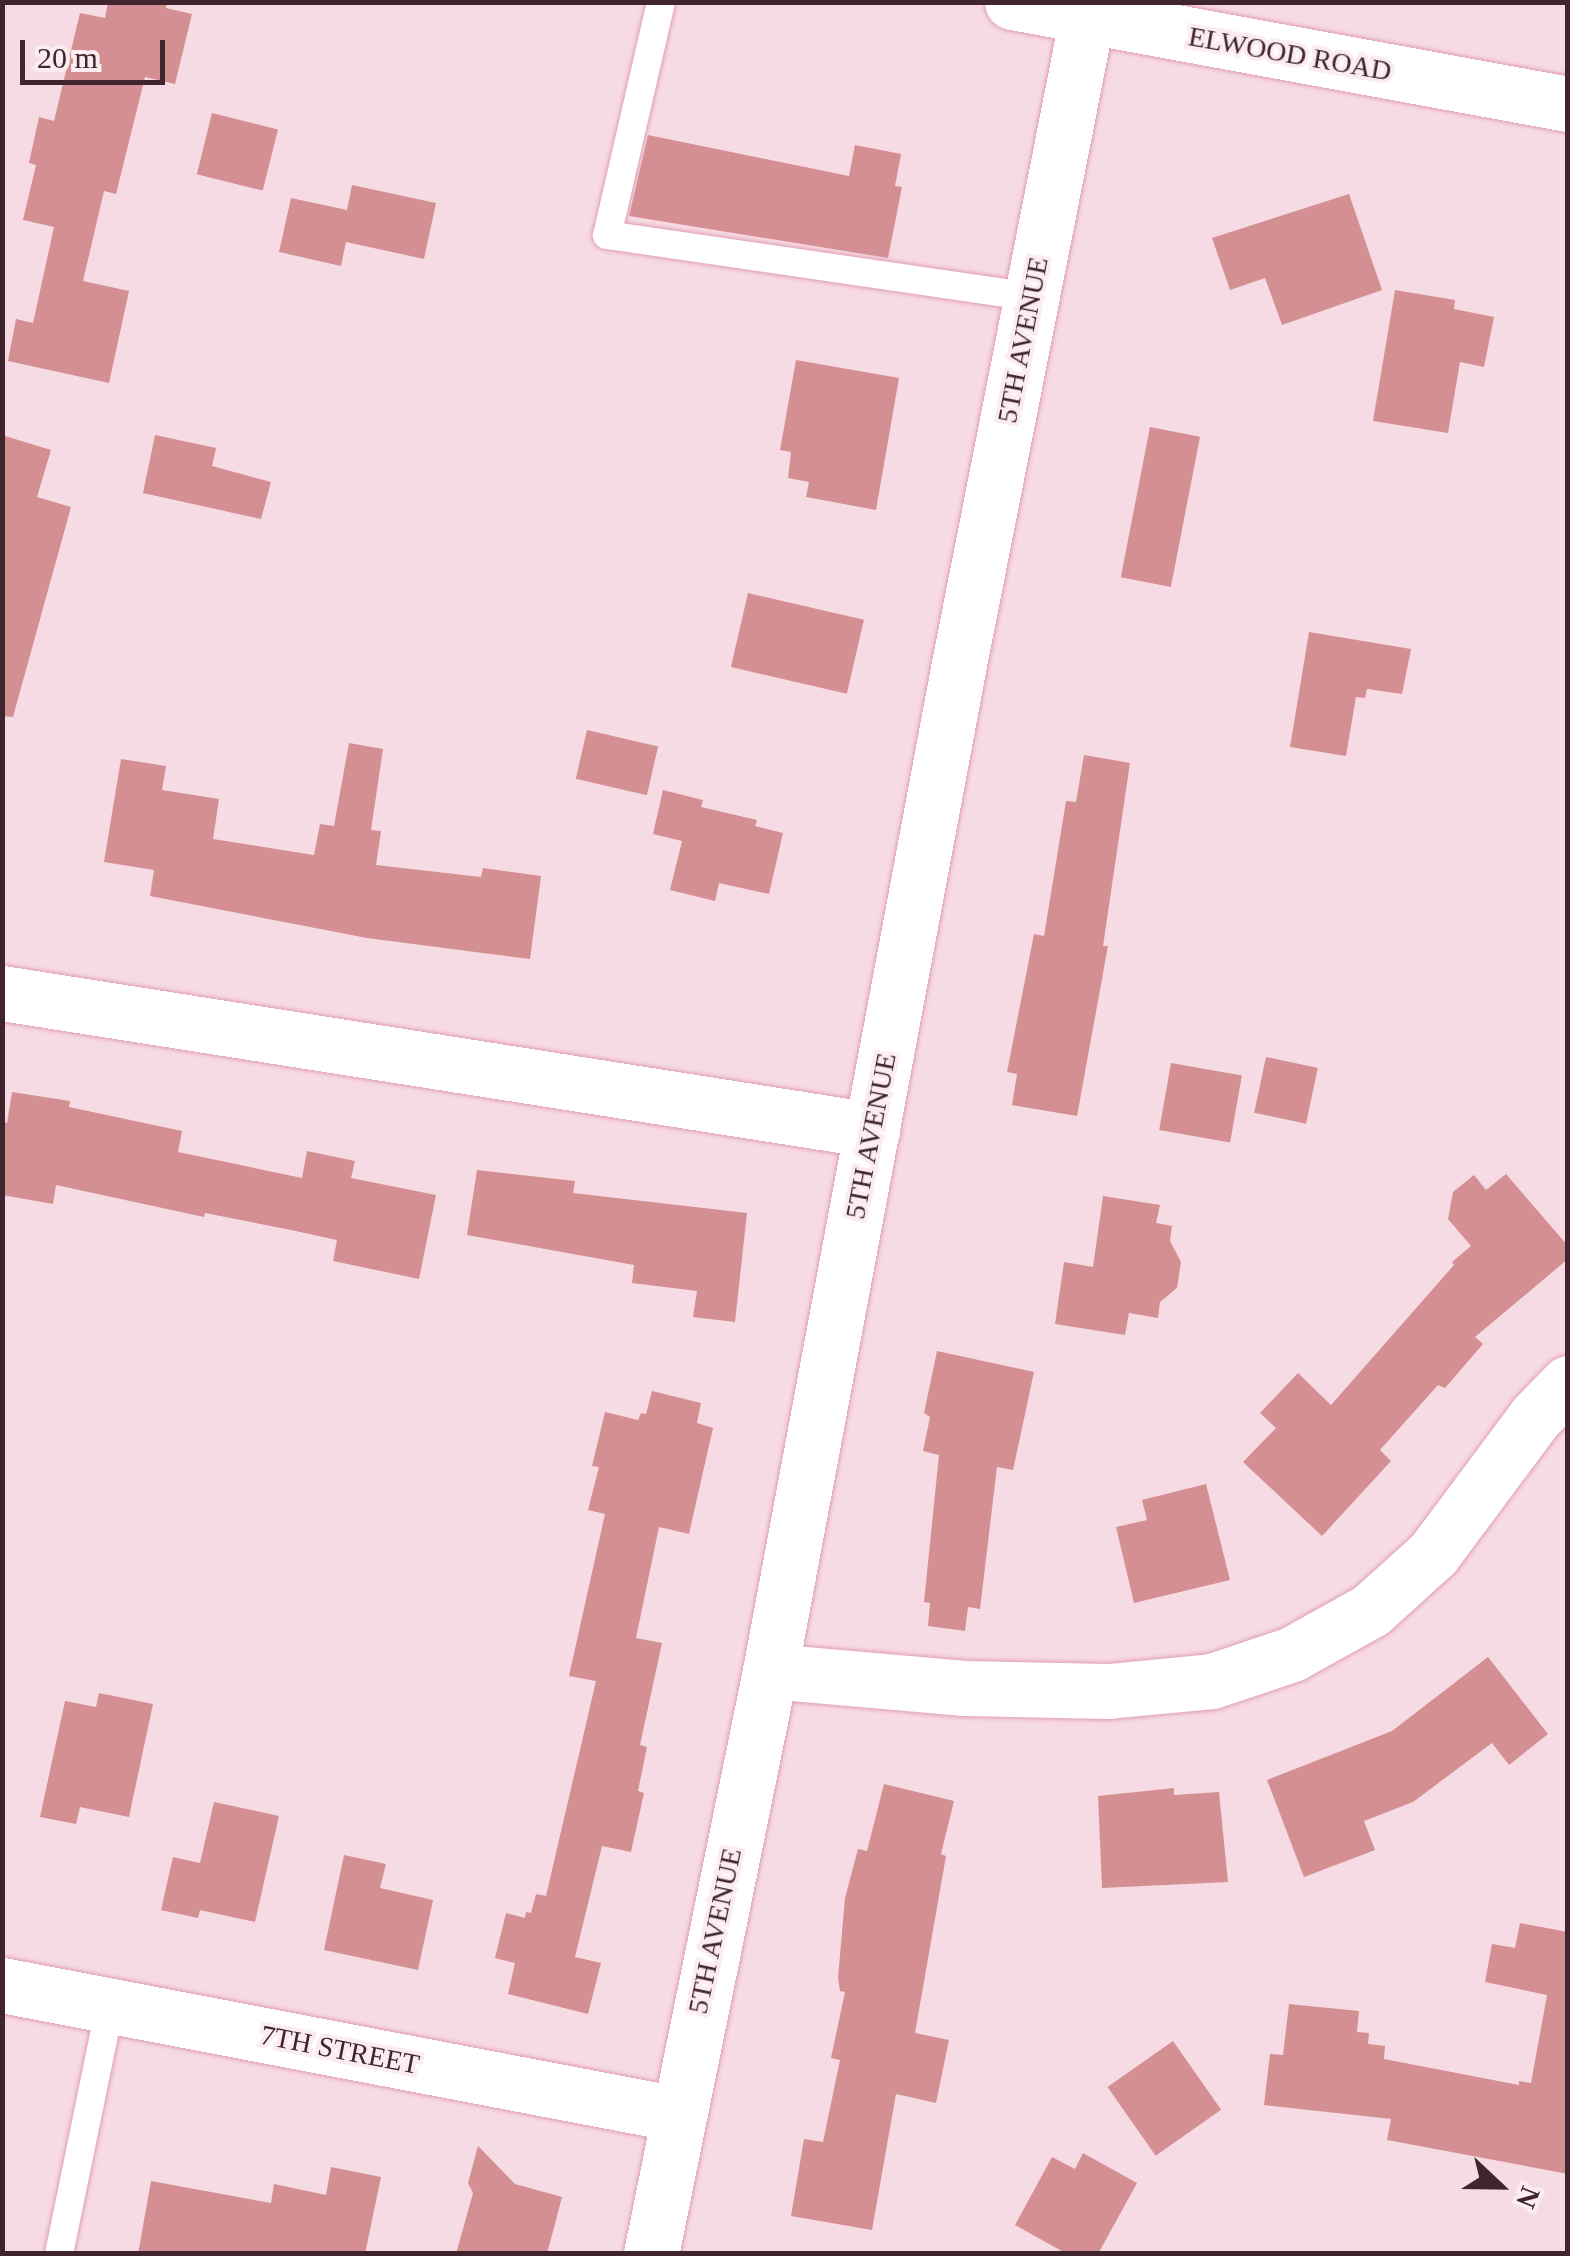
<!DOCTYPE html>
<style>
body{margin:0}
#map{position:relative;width:1570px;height:2256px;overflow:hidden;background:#f7dbe4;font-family:"Times New Roman",serif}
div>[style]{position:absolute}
.building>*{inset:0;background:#d48f92;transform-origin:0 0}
.roads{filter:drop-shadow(0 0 2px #e19eb5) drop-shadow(0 0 2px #e19eb5)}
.service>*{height:28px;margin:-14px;padding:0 14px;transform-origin:14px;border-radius:14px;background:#fff}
.minor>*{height:55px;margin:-27.5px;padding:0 27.5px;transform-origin:27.5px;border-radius:27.5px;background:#fff}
.tertiary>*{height:55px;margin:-27.5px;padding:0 27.5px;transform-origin:27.5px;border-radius:27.5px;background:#fff}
.secondary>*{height:55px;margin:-27.5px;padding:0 27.5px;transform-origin:27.5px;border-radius:27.5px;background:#fff}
span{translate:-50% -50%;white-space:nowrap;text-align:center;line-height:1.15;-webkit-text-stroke:8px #fbecf1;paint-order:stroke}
.street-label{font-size:28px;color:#40252f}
.frame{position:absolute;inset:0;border:5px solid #40252f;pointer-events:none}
.north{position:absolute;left:1450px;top:2136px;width:100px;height:100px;-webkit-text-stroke:8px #fbecf1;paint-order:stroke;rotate:112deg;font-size:28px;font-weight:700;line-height:40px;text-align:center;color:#40252f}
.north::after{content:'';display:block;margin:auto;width:35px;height:45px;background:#40252f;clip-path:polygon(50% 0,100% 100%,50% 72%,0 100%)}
.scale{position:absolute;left:20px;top:40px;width:145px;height:45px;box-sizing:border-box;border:5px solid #40252f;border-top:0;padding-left:12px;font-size:30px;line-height:35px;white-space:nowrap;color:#40252f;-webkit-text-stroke:8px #fbecf1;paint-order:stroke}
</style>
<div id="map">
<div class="building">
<i style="clip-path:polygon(108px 2px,167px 2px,166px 8px,192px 14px,175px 84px,145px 77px,116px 194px,104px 191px,83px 281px,129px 291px,109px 383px,8px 361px,16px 319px,33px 323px,54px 227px,23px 220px,36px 165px,29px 163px,39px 117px,54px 121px,80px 13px,105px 18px)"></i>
<i style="left:212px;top:113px;width:68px;height:63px;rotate:14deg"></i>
<i style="clip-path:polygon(648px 135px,849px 176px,855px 145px,901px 154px,895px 186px,902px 187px,888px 258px,629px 216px)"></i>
<i style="clip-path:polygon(352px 185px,436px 203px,424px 259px,346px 242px,341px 266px,279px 252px,291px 198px,347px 210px)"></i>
<i style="clip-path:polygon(1349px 194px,1382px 290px,1282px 325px,1265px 278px,1230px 290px,1212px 238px)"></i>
<i style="clip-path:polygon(1395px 290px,1455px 300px,1454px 309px,1494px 317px,1484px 367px,1460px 362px,1448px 433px,1373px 421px)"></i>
<i style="clip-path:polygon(796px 360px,899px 378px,876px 510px,806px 497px,809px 482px,788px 478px,791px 452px,780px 450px)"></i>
<i style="left:1150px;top:427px;width:51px;height:153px;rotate:11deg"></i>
<i style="clip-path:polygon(2px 435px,51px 450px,37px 497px,71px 507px,13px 717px,2px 716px)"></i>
<i style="clip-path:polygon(155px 435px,216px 448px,212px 466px,271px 482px,261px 519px,143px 493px)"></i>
<i style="left:748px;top:593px;width:119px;height:76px;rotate:13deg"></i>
<i style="clip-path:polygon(1309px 632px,1411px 649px,1402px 694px,1367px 689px,1365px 698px,1356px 697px,1346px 756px,1290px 747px)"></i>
<i style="left:587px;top:730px;width:73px;height:50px;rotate:13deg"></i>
<i style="clip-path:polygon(349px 743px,383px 749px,371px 830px,381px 831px,376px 865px,481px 877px,483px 868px,541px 876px,530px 959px,367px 938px,150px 896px,154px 870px,104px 862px,121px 759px,166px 766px,162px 790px,219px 799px,213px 839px,314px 855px,320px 824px,334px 826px)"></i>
<i style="clip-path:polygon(1084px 755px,1130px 763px,1103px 946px,1108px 946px,1077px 1116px,1012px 1105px,1017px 1074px,1007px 1072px,1034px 934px,1044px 936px,1066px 801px,1076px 802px)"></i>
<i style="clip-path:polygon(663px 790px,703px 800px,701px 807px,757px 820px,755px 826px,783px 833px,769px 894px,719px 883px,715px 901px,670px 890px,682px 841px,653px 834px)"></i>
<i style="left:1266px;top:1057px;width:53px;height:57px;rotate:12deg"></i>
<i style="left:1171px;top:1063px;width:72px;height:68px;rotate:10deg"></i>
<i style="clip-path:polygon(12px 1092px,70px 1101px,69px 1107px,182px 1131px,178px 1152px,302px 1178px,307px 1151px,355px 1161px,351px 1178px,436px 1195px,419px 1279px,333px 1261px,337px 1240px,291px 1230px,205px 1213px,204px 1217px,56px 1185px,53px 1204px,2px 1195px,2px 1122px,7px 1123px)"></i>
<i style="clip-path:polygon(477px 1170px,575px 1181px,573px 1193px,747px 1213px,735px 1322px,693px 1317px,697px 1291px,632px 1283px,634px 1265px,467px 1235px)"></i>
<i style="clip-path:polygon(1506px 1174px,1568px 1246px,1568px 1259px,1475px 1337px,1483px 1344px,1445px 1388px,1438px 1385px,1380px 1450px,1391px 1461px,1322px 1536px,1243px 1462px,1276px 1428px,1260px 1413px,1298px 1373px,1331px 1405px,1454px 1265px,1452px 1262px,1471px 1246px,1448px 1219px,1453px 1192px,1474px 1175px,1486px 1190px)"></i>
<i style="clip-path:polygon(1103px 1196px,1160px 1205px,1156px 1223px,1172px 1226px,1170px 1241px,1181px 1262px,1177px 1288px,1160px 1302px,1158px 1318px,1129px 1313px,1125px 1335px,1055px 1324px,1064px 1262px,1093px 1267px)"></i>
<i style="clip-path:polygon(937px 1351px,1034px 1372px,1013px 1470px,997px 1467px,980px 1609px,968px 1607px,965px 1631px,928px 1626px,930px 1603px,924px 1602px,939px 1455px,923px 1451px,930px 1417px,924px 1413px)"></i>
<i style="clip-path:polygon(652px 1391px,701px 1403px,697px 1423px,713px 1428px,689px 1534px,659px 1527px,636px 1638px,662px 1643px,640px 1745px,647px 1747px,638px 1791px,644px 1793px,631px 1852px,602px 1846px,575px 1957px,601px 1963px,588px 2014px,508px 1994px,515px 1963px,495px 1958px,506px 1913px,525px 1918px,526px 1912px,531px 1913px,536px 1894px,546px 1896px,596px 1681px,569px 1676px,605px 1514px,588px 1510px,599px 1467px,592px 1466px,605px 1412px,638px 1420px,641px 1413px,646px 1414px)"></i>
<i style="clip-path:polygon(1206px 1484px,1230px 1580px,1134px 1603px,1116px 1527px,1147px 1520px,1142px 1500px)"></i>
<i style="clip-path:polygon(1488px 1657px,1548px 1734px,1509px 1765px,1492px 1743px,1413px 1802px,1364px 1821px,1375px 1850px,1304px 1877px,1267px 1780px,1392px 1731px)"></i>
<i style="clip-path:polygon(99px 1693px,153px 1704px,129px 1817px,80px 1807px,76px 1824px,40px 1817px,65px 1701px,96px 1707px)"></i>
<i style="clip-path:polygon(884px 1784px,954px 1801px,941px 1854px,946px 1856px,915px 2033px,949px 2040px,936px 2103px,896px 2094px,872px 2230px,791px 2216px,804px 2139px,823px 2142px,840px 2060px,831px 2058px,845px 1992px,840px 1991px,838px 1978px,845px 1898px,858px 1849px,867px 1851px)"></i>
<i style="clip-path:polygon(1174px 1788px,1174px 1795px,1219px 1792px,1228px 1882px,1102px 1888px,1098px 1796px)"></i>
<i style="clip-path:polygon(214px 1802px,279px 1816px,255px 1922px,200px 1910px,198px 1918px,161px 1910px,173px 1857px,200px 1863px)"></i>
<i style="clip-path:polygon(344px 1855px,386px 1864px,380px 1888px,433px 1900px,418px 1970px,324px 1950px)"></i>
<i style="clip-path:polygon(1520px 1923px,1568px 1932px,1568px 2174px,1387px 2140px,1391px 2119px,1264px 2105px,1270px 2054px,1283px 2055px,1289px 2004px,1359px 2011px,1357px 2032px,1369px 2033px,1368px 2044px,1385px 2046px,1384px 2059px,1519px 2085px,1519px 2081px,1531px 2083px,1547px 1995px,1485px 1982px,1492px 1944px,1515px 1948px)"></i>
<i style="left:1173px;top:2041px;width:84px;height:80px;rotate:55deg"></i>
<i style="clip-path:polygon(478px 2146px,515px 2184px,562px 2197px,547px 2254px,456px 2254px,473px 2193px,468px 2183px)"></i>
<i style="clip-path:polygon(1083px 2153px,1137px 2183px,1098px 2254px,1067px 2254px,1015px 2225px,1052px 2157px,1075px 2169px)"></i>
<i style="clip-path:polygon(331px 2167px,381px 2177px,365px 2254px,138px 2254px,151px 2181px,271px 2203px,274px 2184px,326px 2195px)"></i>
</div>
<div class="roads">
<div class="service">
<i style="left:661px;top:2px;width:239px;rotate:103deg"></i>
<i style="left:607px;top:235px;width:429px;rotate:8.3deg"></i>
<i style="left:59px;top:2254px;width:253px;rotate:-78.4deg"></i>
</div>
<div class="minor">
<i style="left:2px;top:993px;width:881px;rotate:8.95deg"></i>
<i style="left:770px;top:1671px;width:195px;rotate:5deg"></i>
<i style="left:964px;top:1688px;width:144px;rotate:1.2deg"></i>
<i style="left:1108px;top:1691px;width:104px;rotate:-5.5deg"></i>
<i style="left:1212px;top:1681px;width:84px;rotate:-18.6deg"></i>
<i style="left:1292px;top:1654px;width:90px;rotate:-29.1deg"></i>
<i style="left:1371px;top:1610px;width:84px;rotate:-42.1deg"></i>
<i style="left:1433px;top:1554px;width:171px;rotate:-53.3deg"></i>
<i style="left:1535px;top:1417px;width:47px;rotate:-45.9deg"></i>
<i style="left:2px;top:1985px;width:687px;rotate:10.82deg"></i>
</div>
<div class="tertiary">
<i style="left:651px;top:2254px;width:595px;rotate:-78.46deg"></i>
<i style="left:770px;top:1671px;width:1019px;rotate:-79.37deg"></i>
<i style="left:958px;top:669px;width:665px;rotate:-78.81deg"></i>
</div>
<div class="secondary">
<i style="left:1012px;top:2px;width:565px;rotate:10.4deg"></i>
</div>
</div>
<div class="street-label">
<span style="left:1290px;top:54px;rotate:10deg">ELWOOD ROAD</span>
<span style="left:1023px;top:340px;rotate:-79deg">5TH AVENUE</span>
<span style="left:871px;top:1136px;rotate:-79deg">5TH AVENUE</span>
<span style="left:715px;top:1931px;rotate:-78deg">5TH AVENUE</span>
<span style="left:340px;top:2050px;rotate:11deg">7TH STREET</span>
</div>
<div class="frame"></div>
<div class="north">N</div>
<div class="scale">20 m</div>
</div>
